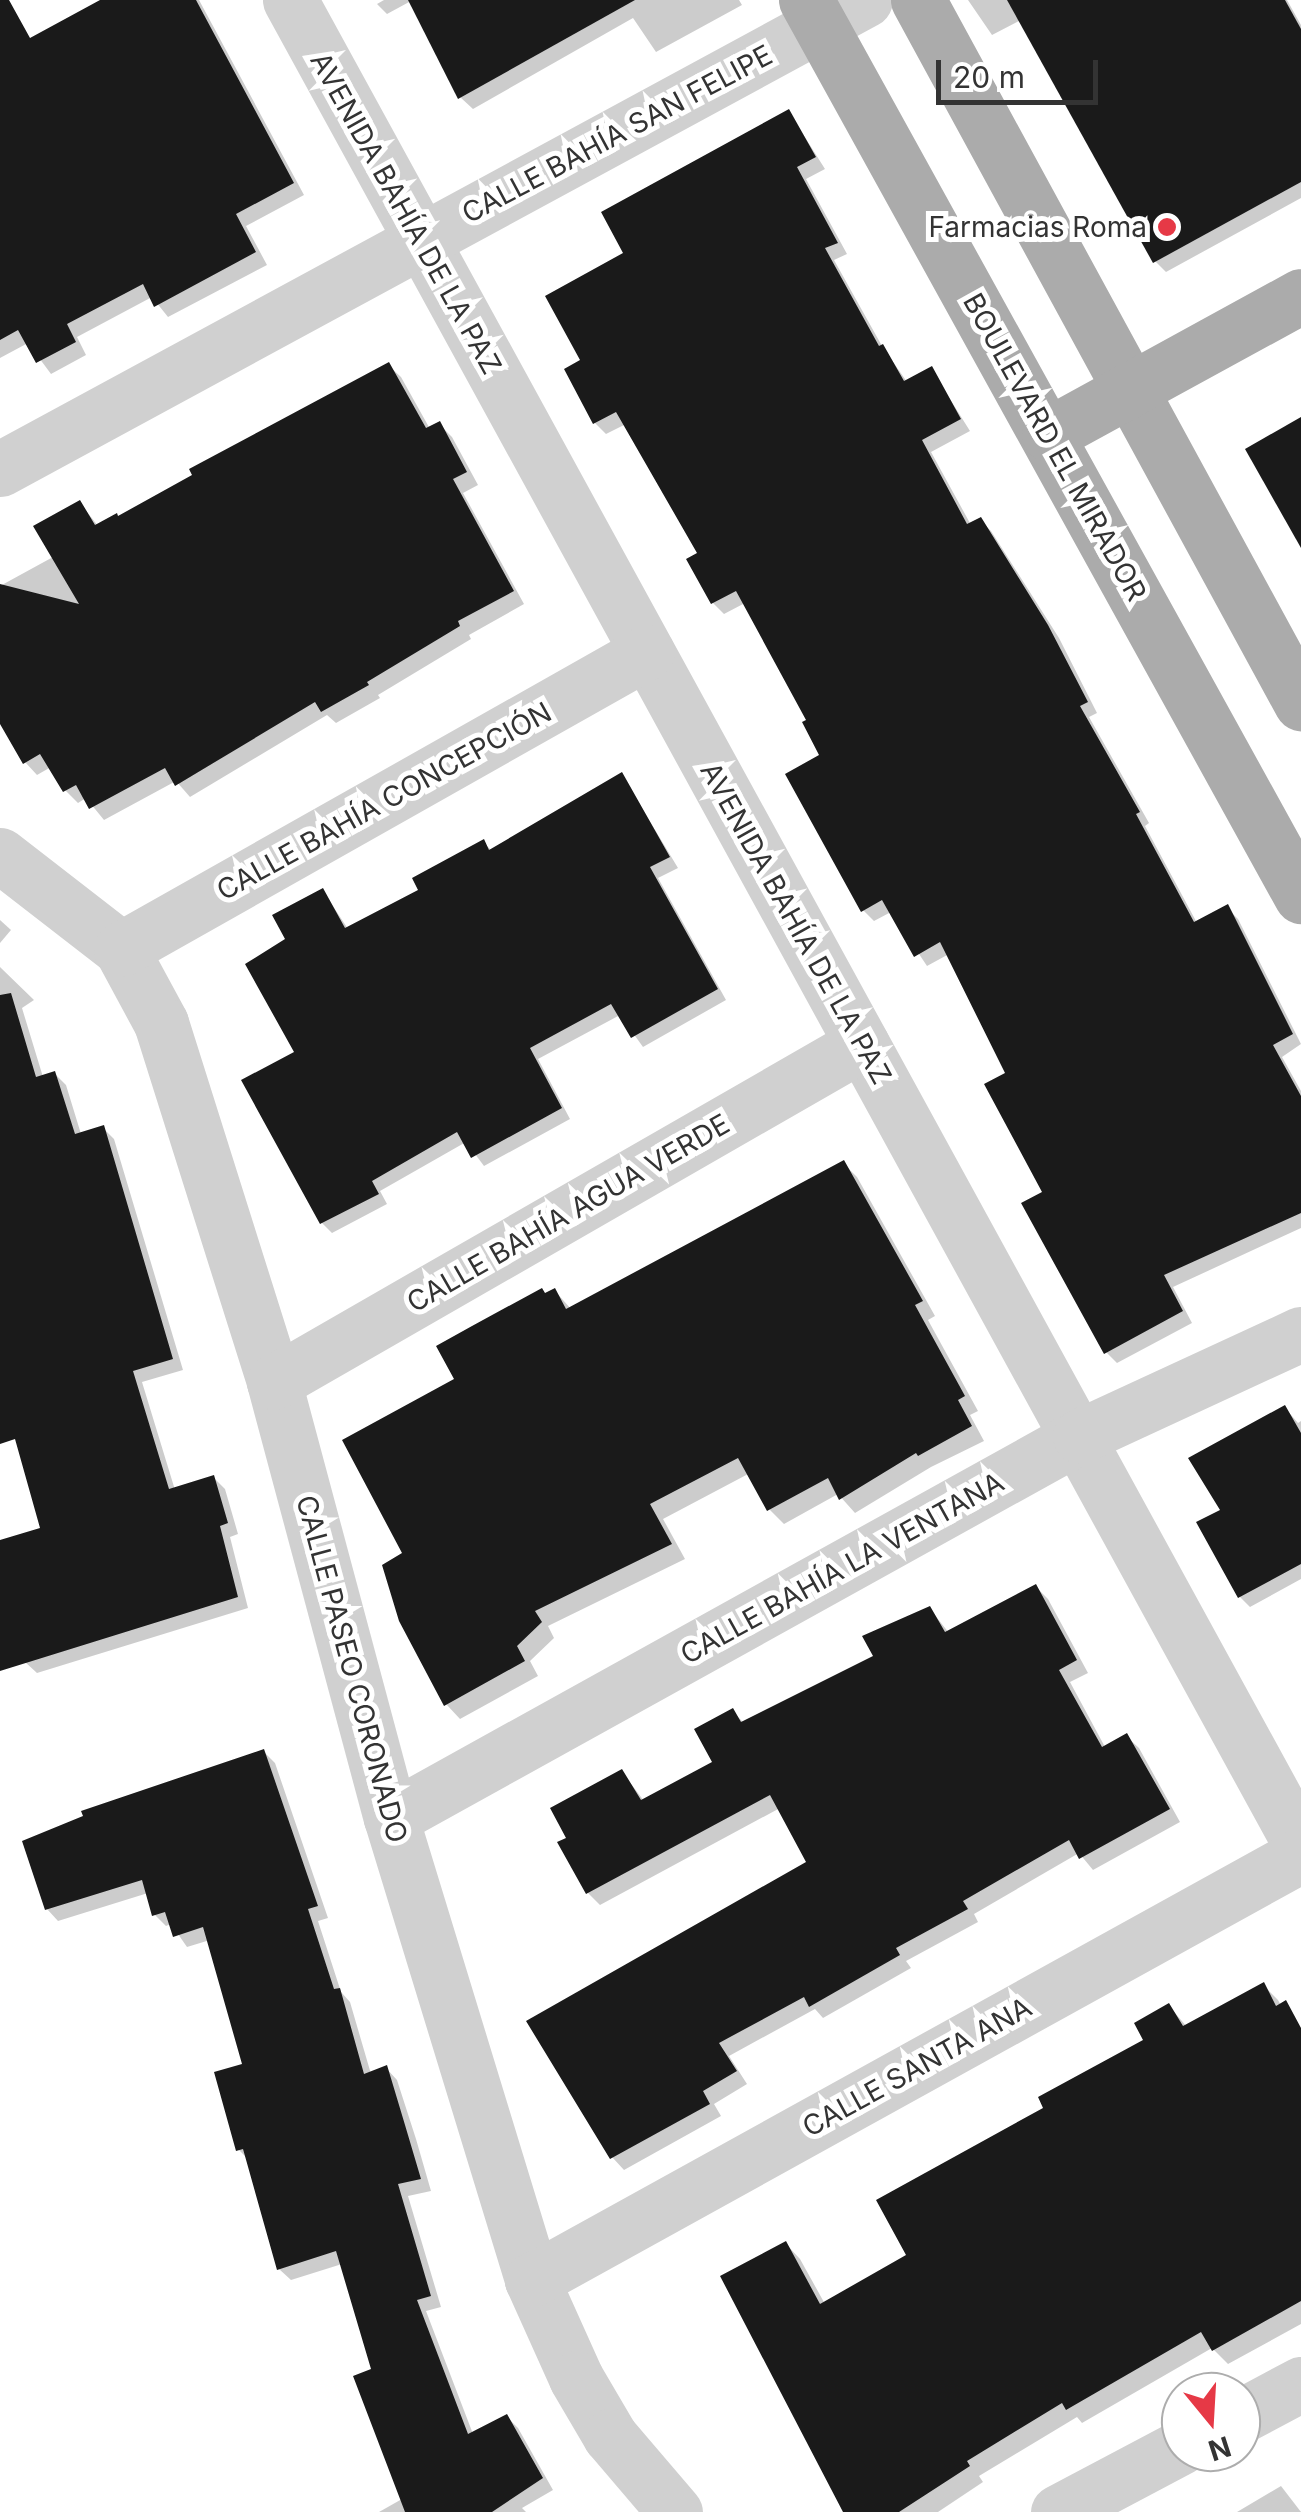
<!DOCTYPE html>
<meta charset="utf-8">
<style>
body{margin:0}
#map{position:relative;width:1301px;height:2512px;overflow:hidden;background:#fff;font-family:Inter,sans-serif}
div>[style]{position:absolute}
.shadow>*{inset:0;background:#0003}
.building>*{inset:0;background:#1a1a1a}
.minor>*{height:55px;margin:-27.5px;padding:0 27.5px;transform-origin:27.5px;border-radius:27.5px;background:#d0d0d0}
.major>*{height:55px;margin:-27.5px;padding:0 27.5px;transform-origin:27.5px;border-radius:27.5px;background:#ababab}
.dots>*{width:28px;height:28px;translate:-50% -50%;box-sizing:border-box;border:5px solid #fff;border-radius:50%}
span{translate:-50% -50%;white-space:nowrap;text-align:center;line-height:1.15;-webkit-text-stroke:10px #fff;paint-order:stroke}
.street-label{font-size:28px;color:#333}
.poi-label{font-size:28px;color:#333}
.right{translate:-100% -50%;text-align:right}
.north{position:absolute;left:1161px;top:2372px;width:100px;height:100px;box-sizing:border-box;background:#fff;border:2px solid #adadad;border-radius:50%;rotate:162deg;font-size:28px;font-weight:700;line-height:40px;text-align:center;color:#333}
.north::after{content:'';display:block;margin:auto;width:35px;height:45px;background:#e63946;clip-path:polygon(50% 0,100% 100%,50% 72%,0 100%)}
.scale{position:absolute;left:936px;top:60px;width:162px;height:45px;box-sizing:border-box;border:5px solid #333;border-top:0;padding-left:12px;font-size:30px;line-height:35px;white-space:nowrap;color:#333;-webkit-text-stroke:8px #fff;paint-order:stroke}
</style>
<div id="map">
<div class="shadow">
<i style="clip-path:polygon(106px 0,199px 0,304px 195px,246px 226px,267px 265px,168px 317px,152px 297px,77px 337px,86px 355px,51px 374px,28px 343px,0 358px,0 51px,31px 41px)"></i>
<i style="clip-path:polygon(384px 0,739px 0,742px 5px,656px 52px,633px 18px,473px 109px,460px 97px,411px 1px,387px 14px,377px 4px)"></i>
<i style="clip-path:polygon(968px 0,1287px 0,1301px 25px,1301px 198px,1166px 272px,1155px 261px,1021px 20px,992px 35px)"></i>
<i style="clip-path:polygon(789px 112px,825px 169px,806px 179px,847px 254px,834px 260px,882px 346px,907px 382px,931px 369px,970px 431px,931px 452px,971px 525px,980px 520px,991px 531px,1059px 638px,1097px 713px,1089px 717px,1149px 823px,1145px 826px,1197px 923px,1227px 908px,1238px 919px,1301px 1044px,1282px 1057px,1301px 1091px,1301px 1228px,1173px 1287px,1192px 1323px,1117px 1363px,1106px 1352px,1046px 1193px,1008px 1074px,949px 954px,927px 966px,891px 912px,874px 921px,863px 910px,823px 756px,809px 721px,745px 603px,724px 614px,713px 603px,701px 553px,626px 424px,606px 434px,595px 423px,584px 361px,627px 254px)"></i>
<i style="clip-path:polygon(388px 365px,401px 377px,430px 429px,439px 424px,452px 437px,478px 485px,463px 493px,524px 604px,469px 635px,471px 639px,378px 695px,380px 698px,336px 723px,327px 715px,190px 797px,176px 781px,104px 820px,86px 798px,78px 803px,65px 790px,51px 767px,37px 775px,25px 762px,0 719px,0 586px,53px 557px,80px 503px,98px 526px,119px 519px)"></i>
<i style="clip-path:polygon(622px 775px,678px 868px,658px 878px,726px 1000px,643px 1047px,620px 1015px,538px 1059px,570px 1119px,484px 1166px,466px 1142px,380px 1191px,387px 1204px,332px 1233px,322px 1223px,297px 1053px,288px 940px,323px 891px,348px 929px,422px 891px,483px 842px,492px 851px)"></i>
<i style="clip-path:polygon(0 920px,11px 930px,0 943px)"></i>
<i style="clip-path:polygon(0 967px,34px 1000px,22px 1008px,43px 1077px,55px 1074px,66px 1085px,81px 1134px,103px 1128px,114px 1139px,183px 1370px,142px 1382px,175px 1490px,214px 1478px,225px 1489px,238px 1534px,230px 1537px,248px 1608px,37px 1673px,25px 1662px,0 1583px,0 1543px,43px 1530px,0 1341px)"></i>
<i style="clip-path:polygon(843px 1163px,857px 1177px,935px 1316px,928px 1320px,978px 1411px,970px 1415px,984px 1441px,931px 1467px,855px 1513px,838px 1494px,784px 1524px,770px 1510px,750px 1473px,663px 1519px,685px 1559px,548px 1626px,554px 1638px,530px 1661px,538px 1676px,460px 1719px,446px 1704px,406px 1554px,457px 1380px,546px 1295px,555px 1291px,571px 1309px)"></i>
<i style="clip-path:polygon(1285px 1408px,1298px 1423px,1301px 1421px,1301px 1579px,1250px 1607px,1240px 1597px,1223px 1511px)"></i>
<i style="clip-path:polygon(1036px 1587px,1048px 1599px,1088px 1673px,1070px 1682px,1105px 1747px,1126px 1736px,1139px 1748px,1180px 1822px,1093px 1870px,1079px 1853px,974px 1914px,978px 1922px,906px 1961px,911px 1968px,823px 2018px,815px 2009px,729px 2056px,747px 2084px,714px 2104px,721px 2116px,624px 2170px,612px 2157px,810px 1863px,780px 1808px,600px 1905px,588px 1893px,570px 1839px,622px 1772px,644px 1801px,716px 1763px,732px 1711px,744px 1723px,877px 1657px,930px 1609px,949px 1633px)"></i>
<i style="clip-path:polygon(264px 1752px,275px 1763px,328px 1918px,318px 1921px,341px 1992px,350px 2002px,371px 2074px,386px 2068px,397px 2080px,416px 2139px,431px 2191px,408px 2196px,441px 2307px,426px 2311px,473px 2434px,507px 2417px,518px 2428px,553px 2490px,522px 2508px,526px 2512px,379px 2512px,402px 2499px,374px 2371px,342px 2264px,291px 2280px,279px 2269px,248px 2159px,239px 2150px,245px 2066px,210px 1940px,187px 1947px,171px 1924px,166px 1926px,154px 1914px,148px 1893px,58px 1921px,47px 1909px)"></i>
<i style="clip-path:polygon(1263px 1985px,1278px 2000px,1301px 2042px,1301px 2324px,1228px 2364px,1212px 2348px,1082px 2423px,1077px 2417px,979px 2476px,983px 2482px,938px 2512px,847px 2512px,786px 2244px,800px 2259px,825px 2304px,910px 2255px,1047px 2109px,1146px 2041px,1169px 2006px,1187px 2027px)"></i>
<i style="clip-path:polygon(1281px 2486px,1301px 2512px,1237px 2512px)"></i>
</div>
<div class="building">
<i style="clip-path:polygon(0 0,9px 0,30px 38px,100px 0,196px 0,294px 183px,236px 214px,256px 252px,154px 307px,143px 284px,67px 324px,76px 342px,36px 363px,18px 330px,0 340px)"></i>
<i style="clip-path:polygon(408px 0,635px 0,458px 99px)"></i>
<i style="clip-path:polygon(1007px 0,1285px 0,1301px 29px,1301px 182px,1153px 263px)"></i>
<i style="clip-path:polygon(789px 109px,816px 157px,797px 167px,838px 243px,825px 248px,879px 346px,883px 344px,904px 381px,932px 366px,961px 419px,922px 440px,967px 524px,981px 517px,1048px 625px,1088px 702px,1080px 706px,1140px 812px,1136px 814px,1194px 922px,1228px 904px,1293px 1034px,1273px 1045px,1301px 1096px,1301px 1213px,1164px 1275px,1183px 1311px,1104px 1354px,1021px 1203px,1042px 1192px,984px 1084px,1005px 1073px,940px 942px,914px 957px,882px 900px,861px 912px,785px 774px,819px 755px,802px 722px,806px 720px,736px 591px,711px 604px,686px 559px,697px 553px,616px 412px,593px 424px,564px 369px,580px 360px,545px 296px,623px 253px,601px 212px)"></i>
<i style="clip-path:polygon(389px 362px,426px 428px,440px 421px,467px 472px,453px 479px,514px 591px,458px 621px,460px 626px,367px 682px,369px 685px,321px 712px,315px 702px,175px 786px,165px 768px,89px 809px,76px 785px,63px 792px,40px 754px,23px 764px,0 724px,0 584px,79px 604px,33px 526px,80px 500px,95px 525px,117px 513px,118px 516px,192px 475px,189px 469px)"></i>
<i style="clip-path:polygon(1301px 417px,1301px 548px,1245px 449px)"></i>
<i style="clip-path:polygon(622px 772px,670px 857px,650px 867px,718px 989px,631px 1038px,611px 1004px,530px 1048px,562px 1108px,471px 1158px,457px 1132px,372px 1181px,379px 1194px,320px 1224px,241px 1080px,294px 1052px,245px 964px,285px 939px,272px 915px,323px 888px,345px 928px,418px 890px,412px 878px,484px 839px,489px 850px)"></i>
<i style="clip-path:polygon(11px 993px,36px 1077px,55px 1071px,75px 1134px,104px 1125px,173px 1359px,133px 1371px,169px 1489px,214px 1475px,228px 1523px,220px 1526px,238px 1597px,0 1671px,0 1540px,40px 1528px,15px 1439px,0 1444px,0 995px)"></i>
<i style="clip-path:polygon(844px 1160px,923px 1301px,915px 1305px,965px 1396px,958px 1400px,972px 1426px,918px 1456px,916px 1453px,839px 1500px,828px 1478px,767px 1511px,738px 1458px,650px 1504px,672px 1544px,535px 1611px,542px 1622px,517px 1646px,525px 1661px,444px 1706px,399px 1621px,382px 1565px,402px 1553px,342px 1440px,454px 1379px,436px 1346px,472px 1326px,542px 1288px,545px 1293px,555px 1288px,566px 1309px)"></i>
<i style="clip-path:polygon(1285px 1405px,1301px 1433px,1301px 1564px,1238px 1598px,1196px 1522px,1220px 1510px,1188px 1458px)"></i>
<i style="clip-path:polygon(1036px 1584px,1077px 1660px,1059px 1670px,1102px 1747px,1127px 1733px,1170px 1809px,1079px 1859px,1069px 1840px,963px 1901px,968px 1909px,896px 1948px,900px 1955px,809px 2007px,804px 1997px,719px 2043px,737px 2071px,703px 2091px,710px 2104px,610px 2159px,526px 2021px,806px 1862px,770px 1795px,586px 1894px,557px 1842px,566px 1838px,550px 1808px,622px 1769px,641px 1800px,712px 1762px,694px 1729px,733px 1708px,741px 1722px,873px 1656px,862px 1636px,930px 1606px,945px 1632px)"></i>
<i style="clip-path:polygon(264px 1749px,318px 1906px,308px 1909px,334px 1989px,340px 1988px,364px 2074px,387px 2065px,405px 2125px,421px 2179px,398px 2184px,431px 2296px,417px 2300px,468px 2434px,507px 2414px,543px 2478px,492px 2512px,405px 2512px,353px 2376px,371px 2369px,336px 2251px,277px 2270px,243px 2149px,236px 2151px,214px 2072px,242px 2064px,203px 1927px,173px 1937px,165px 1912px,152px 1916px,142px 1880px,45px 1910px,22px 1841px,83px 1816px,81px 1811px)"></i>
<i style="clip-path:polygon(1264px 1982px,1276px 2006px,1286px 2000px,1301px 2028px,1301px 2301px,1212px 2351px,1201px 2332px,1066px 2410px,1062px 2403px,967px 2461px,970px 2466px,899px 2512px,843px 2512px,720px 2276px,786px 2241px,820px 2304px,906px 2255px,876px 2200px,1043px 2108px,1038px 2097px,1143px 2040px,1134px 2023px,1169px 2003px,1183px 2026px)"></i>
</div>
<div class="minor">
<i style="left:290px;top:0;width:2105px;rotate:61.29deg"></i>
<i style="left:0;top:469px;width:984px;rotate:-28.47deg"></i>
<i style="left:0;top:855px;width:153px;rotate:37.8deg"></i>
<i style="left:121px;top:949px;width:84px;rotate:61.6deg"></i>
<i style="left:161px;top:1023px;width:376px;rotate:72.5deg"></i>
<i style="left:274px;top:1382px;width:451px;rotate:75deg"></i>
<i style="left:391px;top:1818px;width:483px;rotate:73deg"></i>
<i style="left:532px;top:2280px;width:107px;rotate:65.8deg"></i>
<i style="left:576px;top:2378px;width:67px;rotate:59.6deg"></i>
<i style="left:610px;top:2436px;width:100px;rotate:49.5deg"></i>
<i style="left:121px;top:949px;width:604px;rotate:-29.45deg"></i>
<i style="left:274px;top:1382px;width:678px;rotate:-29.89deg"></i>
<i style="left:391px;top:1818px;width:788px;rotate:-29.01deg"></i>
<i style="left:1080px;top:1436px;width:243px;rotate:-24.8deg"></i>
<i style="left:532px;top:2280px;width:879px;rotate:-28.93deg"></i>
<i style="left:1241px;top:2416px;width:68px;rotate:-28.1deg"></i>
<i style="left:1058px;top:2512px;width:139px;rotate:-27.9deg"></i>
</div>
<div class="major">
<i style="left:806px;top:0;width:1024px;rotate:61.08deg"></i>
<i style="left:918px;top:0;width:801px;rotate:61.42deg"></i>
<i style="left:1049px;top:434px;width:287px;rotate:-28.7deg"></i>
</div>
<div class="dots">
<i style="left:1167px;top:227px;background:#e63946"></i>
</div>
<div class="street-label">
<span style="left:617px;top:134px;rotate:-28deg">CALLE BAHÍA SAN FELIPE</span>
<span style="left:406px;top:213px;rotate:61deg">AVENIDA BAHÍA DE LA PAZ</span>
<span style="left:1055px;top:447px;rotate:61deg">BOULEVARD EL MIRADOR</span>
<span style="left:384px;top:801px;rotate:-29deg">CALLE BAHÍA CONCEPCIÓN</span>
<span style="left:796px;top:923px;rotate:61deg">AVENIDA BAHÍA DE LA PAZ</span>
<span style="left:568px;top:1213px;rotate:-30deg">CALLE BAHÍA AGUA VERDE</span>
<span style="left:842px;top:1568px;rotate:-29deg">CALLE BAHÍA LA VENTANA</span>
<span style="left:352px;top:1669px;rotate:75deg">CALLE PASEO CORONADO</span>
<span style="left:917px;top:2067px;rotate:-29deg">CALLE SANTA ANA</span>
</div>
<div class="poi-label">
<span class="right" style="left:1147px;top:227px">Farmacias Roma</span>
</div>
<div class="north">N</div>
<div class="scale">20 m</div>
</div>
